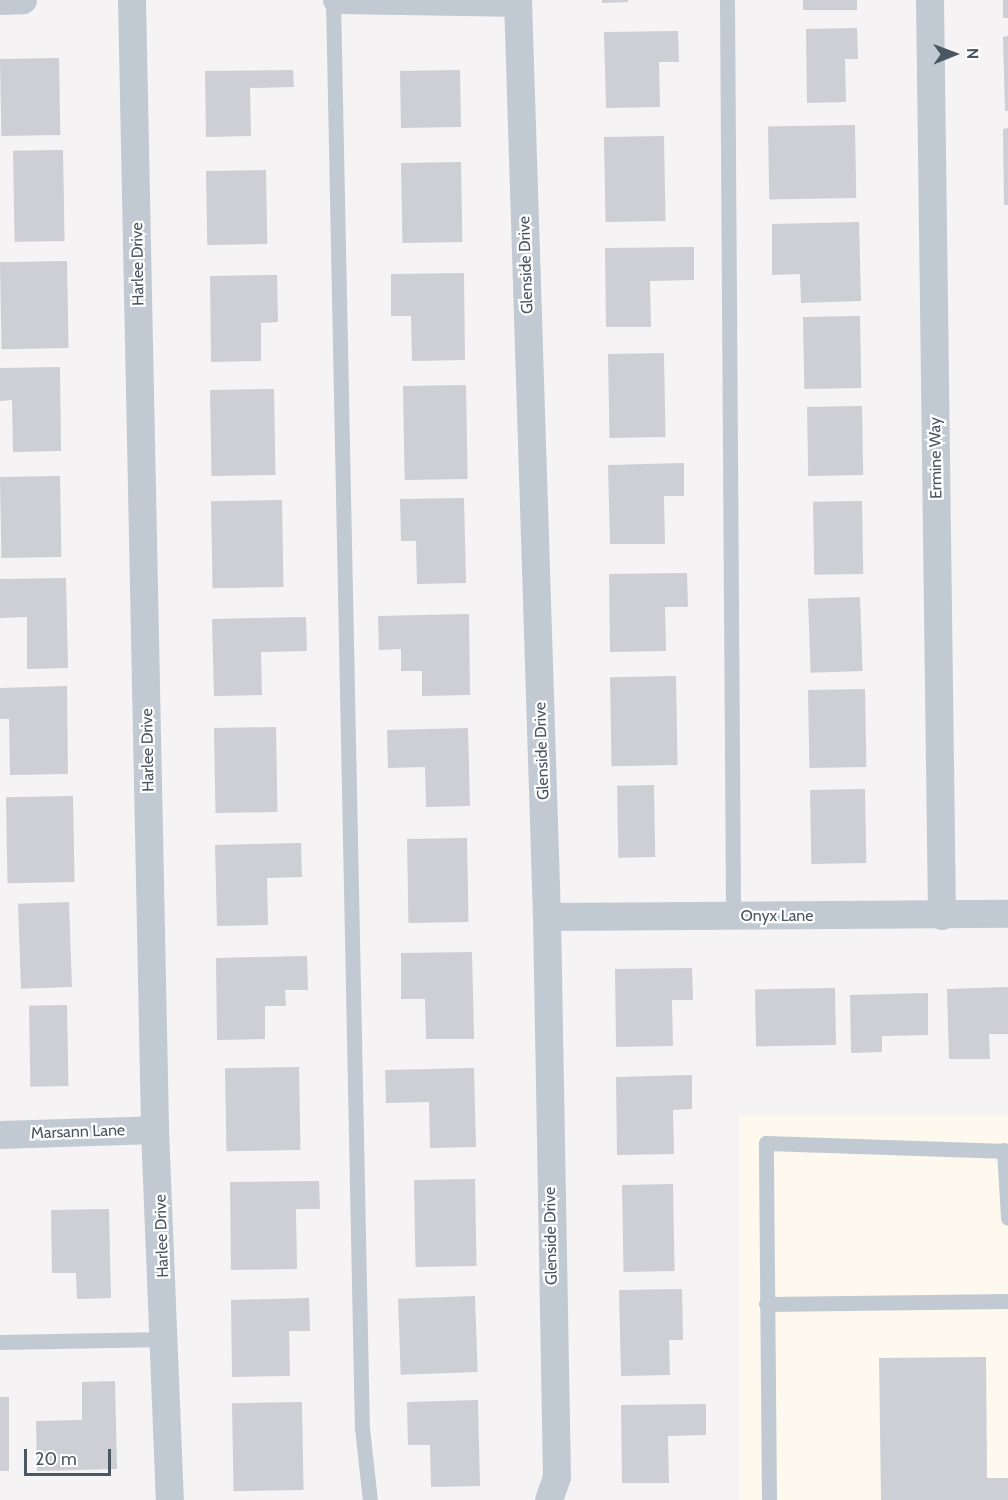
<!DOCTYPE html>
<style>
body{margin:0}
#map{position:relative;width:1008px;height:1500px;overflow:hidden;background:#f5f3f3;font-family:Cabin,sans-serif}
div>[style]{position:absolute}
.commercial>*{inset:0;background:#fdf9ef;transform-origin:0 0}
.building>*{inset:0;background:#cdcfd5;transform-origin:0 0}
.service>*{height:15px;margin:-7.5px;padding:0 7.5px;transform-origin:7.5px;border-radius:7.5px;background:#c1cad2}
.minor>*{height:28px;margin:-14px;padding:0 14px;transform-origin:14px;border-radius:14px;background:#c1cad2}
span{translate:-50% -50%;white-space:nowrap;text-align:center;line-height:1.15;-webkit-text-stroke:4.5px #fff;paint-order:stroke}
.street-label{font-size:16px;color:#4a5661}
.north{position:absolute;left:924px;top:24px;width:60px;height:60px;-webkit-text-stroke:4px #fff;paint-order:stroke;rotate:89deg;font-size:16px;font-weight:700;line-height:24px;text-align:center;color:#4a5661}
.north::after{content:'';display:block;margin:auto;width:21px;height:27px;background:#4a5661;clip-path:polygon(50% 0,100% 100%,50% 72%,0 100%)}
.scale{position:absolute;left:24px;top:1449px;width:87px;height:27px;box-sizing:border-box;border:3px solid #4a5661;border-top:0;padding-left:8px;font-size:18px;line-height:21px;white-space:nowrap;color:#4a5661;-webkit-text-stroke:4px #fff;paint-order:stroke}
</style>
<div id="map">
<div class="commercial">
<i style="left:1008px;top:1116px;width:384px;height:269px;rotate:90deg"></i>
</div>
<div class="building">
<i style="clip-path:polygon(602px 0,628px 0,628px 2px,602px 3px)"></i>
<i style="left:803px;top:0;width:54px;height:10px"></i>
<i style="left:1003px;top:0;width:5px;height:18px"></i>
<i style="clip-path:polygon(857px 28px,858px 59px,845px 59px,846px 102px,807px 103px,806px 29px)"></i>
<i style="clip-path:polygon(678px 31px,679px 62px,659px 62px,660px 107px,606px 108px,604px 32px)"></i>
<i style="clip-path:polygon(1008px 36px,1008px 111px,1005px 111px,1003px 37px)"></i>
<i style="left:59px;top:58px;width:77px;height:59px;rotate:89deg"></i>
<i style="clip-path:polygon(293px 70px,294px 87px,250px 88px,251px 136px,206px 137px,205px 71px)"></i>
<i style="left:460px;top:70px;width:57px;height:60px;rotate:89deg"></i>
<i style="left:855px;top:125px;width:73px;height:87px;rotate:89deg"></i>
<i style="clip-path:polygon(1008px 128px,1008px 205px,1004px 205px,1003px 129px)"></i>
<i style="left:664px;top:136px;width:85px;height:60px;rotate:89deg"></i>
<i style="left:63px;top:150px;width:91px;height:50px;rotate:89deg"></i>
<i style="left:461px;top:162px;width:80px;height:60px;rotate:89deg"></i>
<i style="left:266px;top:170px;width:74px;height:60px;rotate:89deg"></i>
<i style="clip-path:polygon(859px 222px,861px 301px,801px 303px,800px 274px,772px 275px,772px 224px)"></i>
<i style="clip-path:polygon(694px 247px,694px 280px,650px 281px,651px 327px,606px 327px,605px 248px)"></i>
<i style="left:67px;top:261px;width:87px;height:67px;rotate:89deg"></i>
<i style="clip-path:polygon(464px 273px,465px 360px,412px 361px,411px 316px,391px 316px,391px 274px)"></i>
<i style="clip-path:polygon(277px 275px,278px 322px,261px 323px,261px 361px,211px 362px,210px 276px)"></i>
<i style="left:860px;top:316px;width:72px;height:57px;rotate:89deg"></i>
<i style="left:664px;top:353px;width:84px;height:56px;rotate:89deg"></i>
<i style="clip-path:polygon(60px 367px,61px 451px,13px 452px,12px 400px,0 401px,0 368px)"></i>
<i style="left:466px;top:385px;width:94px;height:63px;rotate:89deg"></i>
<i style="left:274px;top:389px;width:86px;height:64px;rotate:89deg"></i>
<i style="left:862px;top:406px;width:69px;height:55px;rotate:89deg"></i>
<i style="clip-path:polygon(684px 463px,684px 496px,664px 496px,665px 544px,610px 544px,608px 465px)"></i>
<i style="left:60px;top:476px;width:81px;height:60px;rotate:89deg"></i>
<i style="clip-path:polygon(464px 498px,466px 583px,417px 584px,416px 541px,401px 541px,400px 499px)"></i>
<i style="left:282px;top:500px;width:87px;height:71px;rotate:89deg"></i>
<i style="left:862px;top:501px;width:73px;height:49px;rotate:89deg"></i>
<i style="clip-path:polygon(687px 573px,688px 607px,665px 607px,666px 651px,610px 652px,609px 574px)"></i>
<i style="clip-path:polygon(66px 578px,68px 668px,27px 669px,27px 617px,0 618px,0 579px)"></i>
<i style="left:860px;top:597px;width:74px;height:52px;rotate:88deg"></i>
<i style="clip-path:polygon(469px 614px,470px 695px,422px 696px,422px 671px,401px 671px,401px 649px,379px 650px,378px 616px)"></i>
<i style="clip-path:polygon(306px 617px,307px 651px,261px 652px,262px 695px,214px 696px,212px 619px)"></i>
<i style="left:676px;top:676px;width:89px;height:66px;rotate:89deg"></i>
<i style="clip-path:polygon(67px 686px,68px 774px,10px 775px,9px 719px,0 719px,0 688px)"></i>
<i style="left:865px;top:689px;width:78px;height:57px;rotate:89deg"></i>
<i style="left:276px;top:727px;width:85px;height:62px;rotate:89deg"></i>
<i style="clip-path:polygon(468px 728px,470px 806px,426px 807px,425px 767px,388px 768px,387px 730px)"></i>
<i style="left:654px;top:785px;width:72px;height:37px;rotate:89deg"></i>
<i style="left:865px;top:789px;width:74px;height:55px;rotate:89deg"></i>
<i style="left:73px;top:796px;width:86px;height:67px;rotate:89deg"></i>
<i style="left:467px;top:838px;width:84px;height:60px;rotate:89deg"></i>
<i style="clip-path:polygon(301px 843px,302px 877px,267px 878px,268px 925px,217px 926px,215px 845px)"></i>
<i style="left:69px;top:902px;width:85px;height:51px;rotate:88deg"></i>
<i style="clip-path:polygon(472px 952px,474px 1039px,426px 1039px,425px 999px,401px 999px,401px 953px)"></i>
<i style="clip-path:polygon(307px 956px,308px 990px,285px 990px,286px 1006px,265px 1006px,265px 1039px,217px 1040px,216px 958px)"></i>
<i style="clip-path:polygon(692px 968px,693px 1000px,672px 1000px,673px 1046px,616px 1047px,615px 969px)"></i>
<i style="clip-path:polygon(1008px 987px,1008px 1034px,989px 1034px,990px 1059px,949px 1059px,947px 989px)"></i>
<i style="left:835px;top:988px;width:57px;height:80px;rotate:89deg"></i>
<i style="clip-path:polygon(928px 993px,928px 1035px,882px 1036px,882px 1052px,851px 1053px,850px 995px)"></i>
<i style="left:67px;top:1005px;width:81px;height:38px;rotate:89deg"></i>
<i style="left:299px;top:1067px;width:83px;height:74px;rotate:89deg"></i>
<i style="clip-path:polygon(474px 1068px,476px 1147px,430px 1148px,429px 1102px,386px 1103px,385px 1070px)"></i>
<i style="clip-path:polygon(692px 1075px,692px 1109px,673px 1110px,674px 1154px,617px 1155px,616px 1077px)"></i>
<i style="left:475px;top:1179px;width:87px;height:61px;rotate:89deg"></i>
<i style="clip-path:polygon(319px 1181px,320px 1209px,296px 1209px,297px 1269px,231px 1270px,230px 1182px)"></i>
<i style="left:673px;top:1184px;width:87px;height:51px;rotate:89deg"></i>
<i style="clip-path:polygon(109px 1209px,111px 1298px,77px 1299px,76px 1273px,52px 1273px,51px 1210px)"></i>
<i style="clip-path:polygon(682px 1289px,683px 1340px,669px 1340px,670px 1375px,621px 1376px,619px 1290px)"></i>
<i style="left:475px;top:1296px;width:76px;height:77px;rotate:88deg"></i>
<i style="clip-path:polygon(309px 1298px,310px 1331px,289px 1331px,290px 1376px,232px 1377px,231px 1300px)"></i>
<i style="clip-path:polygon(986px 1357px,987px 1478px,1008px 1478px,1008px 1500px,881px 1500px,879px 1358px)"></i>
<i style="clip-path:polygon(115px 1381px,117px 1469px,37px 1471px,36px 1421px,82px 1420px,82px 1382px)"></i>
<i style="left:0;top:1397px;width:9px;height:74px"></i>
<i style="clip-path:polygon(478px 1400px,480px 1486px,431px 1487px,430px 1445px,408px 1445px,407px 1402px)"></i>
<i style="left:302px;top:1402px;width:88px;height:70px;rotate:89deg"></i>
<i style="clip-path:polygon(706px 1404px,706px 1435px,668px 1436px,669px 1483px,622px 1483px,621px 1405px)"></i>
</div>
<div class="service">
<i style="left:333px;top:0;width:1428px;rotate:88.84deg"></i>
<i style="left:362px;top:1428px;width:72px;rotate:83.7deg"></i>
<i style="left:727px;top:0;width:916px;rotate:89.62deg"></i>
<i style="left:1004px;top:1150px;width:68px;rotate:86.6deg"></i>
<i style="left:766px;top:1304px;width:242px;rotate:-0.7deg"></i>
<i style="left:0;top:1342px;width:165px;rotate:-1deg"></i>
<i style="left:769px;top:1500px;width:357px;rotate:-90.5deg"></i>
<i style="left:766px;top:1143px;width:242px;rotate:1.9deg"></i>
</div>
<div class="minor">
<i style="left:132px;top:0;width:1130px;rotate:88.83deg"></i>
<i style="left:155px;top:1130px;width:370px;rotate:87.7deg"></i>
<i style="left:337px;top:0;width:181px;rotate:0.9deg"></i>
<i style="left:518px;top:0;width:917px;rotate:88.19deg"></i>
<i style="left:547px;top:917px;width:560px;rotate:88.98deg"></i>
<i style="left:557px;top:1477px;width:24px;rotate:109deg"></i>
<i style="left:930px;top:0;width:916px;rotate:89.25deg"></i>
<i style="left:0;top:1px;width:23px;rotate:-2deg"></i>
<i style="left:547px;top:917px;width:461px;rotate:-0.4deg"></i>
<i style="left:0;top:1135px;width:155px;rotate:-1.8deg"></i>
</div>
<div class="street-label">
<span style="left:138px;top:264px;rotate:-91deg">Harlee Drive</span>
<span style="left:526px;top:265px;rotate:-92deg">Glenside Drive</span>
<span style="left:936px;top:458px;rotate:-91deg">Ermine Way</span>
<span style="left:148px;top:750px;rotate:-91deg">Harlee Drive</span>
<span style="left:542px;top:751px;rotate:-92deg">Glenside Drive</span>
<span style="left:777px;top:916px">Onyx Lane</span>
<span style="left:78px;top:1132px;rotate:-2deg">Marsann Lane</span>
<span style="left:162px;top:1236px;rotate:-92deg">Harlee Drive</span>
<span style="left:551px;top:1236px;rotate:-91deg">Glenside Drive</span>
</div>
<div class="north">N</div>
<div class="scale">20 m</div>
</div>
